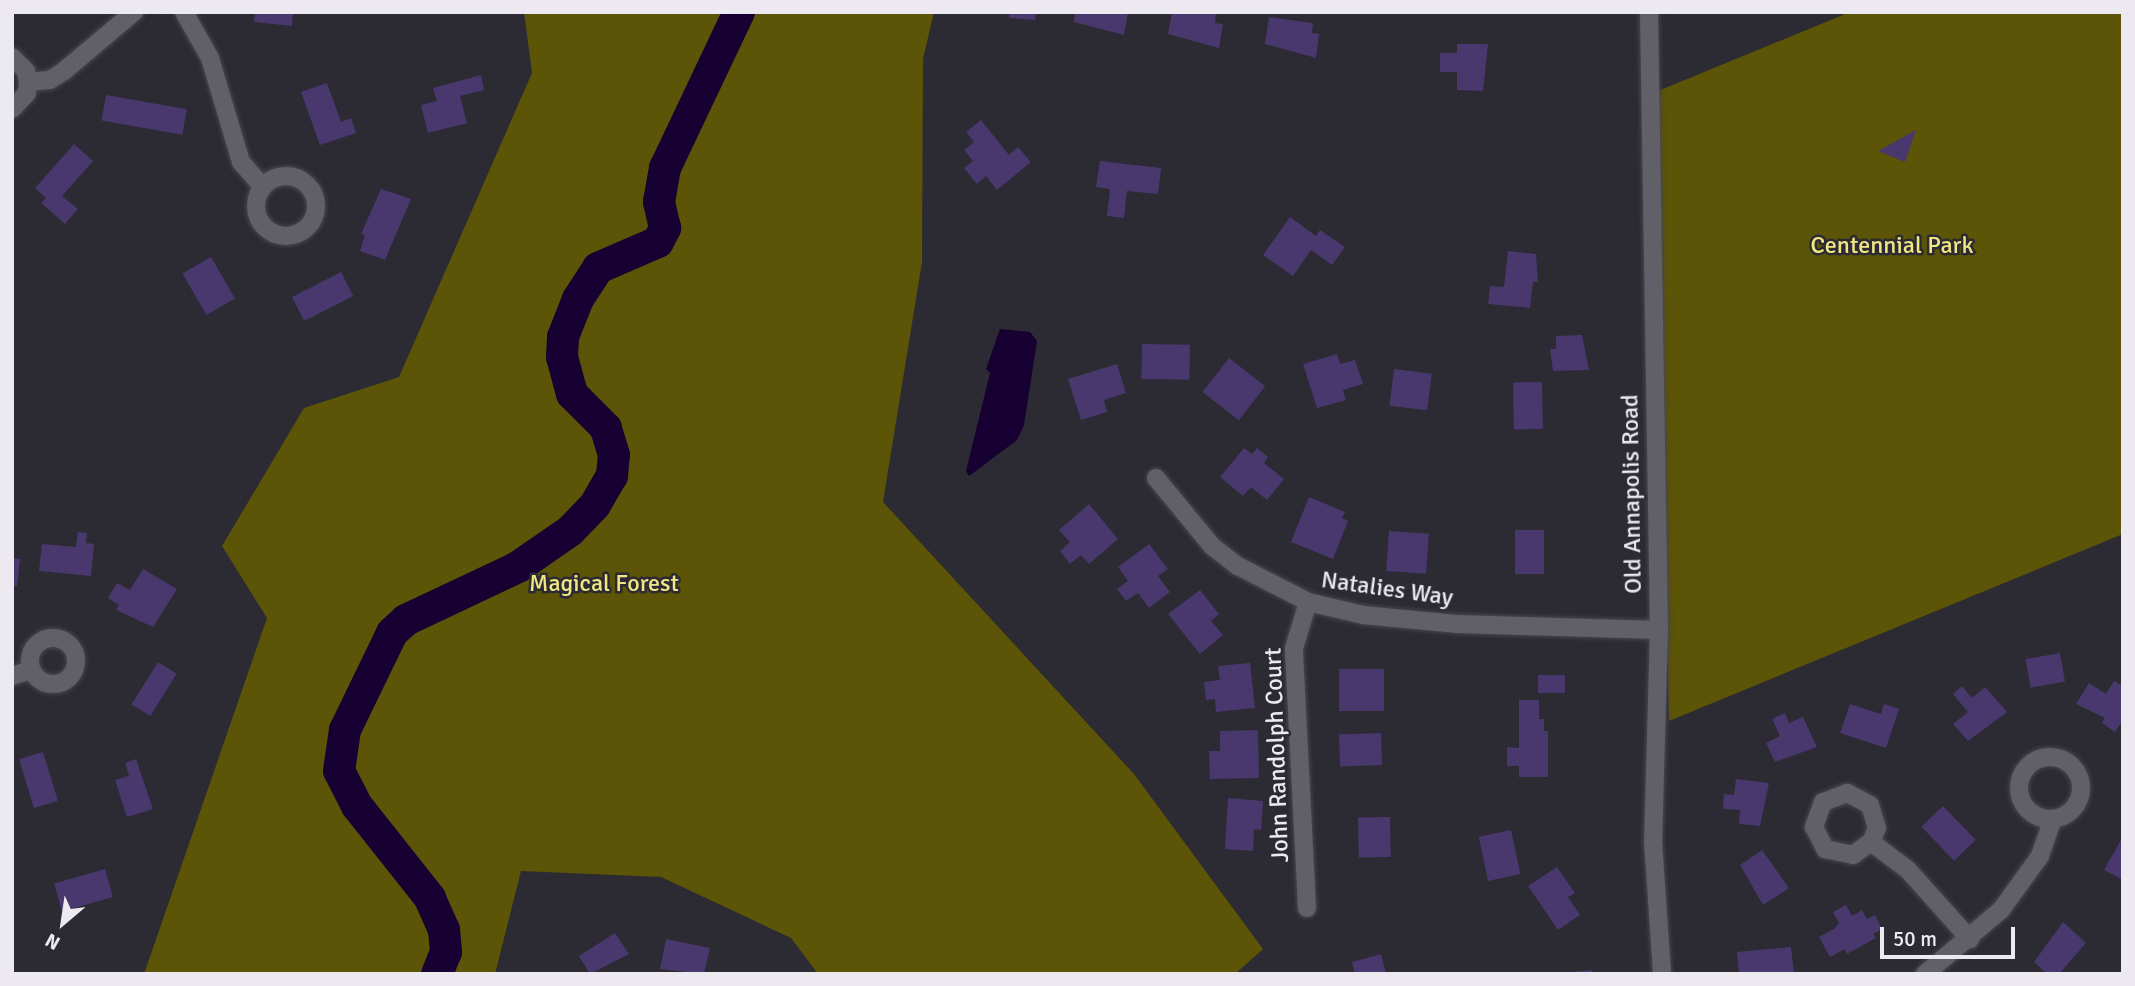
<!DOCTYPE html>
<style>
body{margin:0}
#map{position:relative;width:2135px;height:986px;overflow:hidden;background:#2c2a32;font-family:Signika,sans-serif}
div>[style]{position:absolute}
.green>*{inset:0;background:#5c5406}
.water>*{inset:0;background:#160132}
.river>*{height:32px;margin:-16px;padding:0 16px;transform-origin:16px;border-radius:16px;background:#160132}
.building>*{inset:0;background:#49386e;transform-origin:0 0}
.roads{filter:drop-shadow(0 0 2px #48464d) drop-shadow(0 0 2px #48464d)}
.minor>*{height:18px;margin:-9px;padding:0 9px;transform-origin:9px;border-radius:9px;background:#615f68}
.minor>.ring{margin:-9px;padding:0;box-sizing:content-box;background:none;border:18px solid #615f68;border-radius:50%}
span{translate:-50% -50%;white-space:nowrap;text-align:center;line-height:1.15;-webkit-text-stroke:5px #2c2a32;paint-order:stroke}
.park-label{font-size:24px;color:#f1e684}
.street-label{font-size:24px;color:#eceaf0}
.frame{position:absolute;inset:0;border:14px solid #eceaf0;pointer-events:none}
.north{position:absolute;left:28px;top:888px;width:70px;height:70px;-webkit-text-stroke:5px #2c2a32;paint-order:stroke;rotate:209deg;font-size:19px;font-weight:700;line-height:28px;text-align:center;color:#eceaf0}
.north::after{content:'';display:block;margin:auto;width:24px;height:32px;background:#eceaf0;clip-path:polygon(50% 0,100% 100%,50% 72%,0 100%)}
.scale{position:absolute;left:1880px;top:927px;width:135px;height:32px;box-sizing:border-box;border:4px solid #eceaf0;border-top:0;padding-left:9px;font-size:21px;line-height:24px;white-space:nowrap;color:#eceaf0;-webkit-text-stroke:5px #2c2a32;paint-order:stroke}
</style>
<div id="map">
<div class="green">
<i style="clip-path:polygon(524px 12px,934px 12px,923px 59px,922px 262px,883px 502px,1134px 774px,1263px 949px,1235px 974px,818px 974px,791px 938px,661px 877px,521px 871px,495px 974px,144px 974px,267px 618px,222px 546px,304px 408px,399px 377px,532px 73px)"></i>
<i style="clip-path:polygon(1850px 12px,2123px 12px,2123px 534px,1669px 721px,1658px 91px)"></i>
</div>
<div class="water">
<i style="clip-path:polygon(1000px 329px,1030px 332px,1037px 341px,1024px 425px,1017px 440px,969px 476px,966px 471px,990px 373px,986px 369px)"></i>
</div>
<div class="river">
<i style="left:437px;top:974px;width:24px;rotate:-68deg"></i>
<i style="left:446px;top:952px;width:22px;rotate:-95deg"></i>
<i style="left:444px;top:930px;width:35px;rotate:-114deg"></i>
<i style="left:430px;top:898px;width:117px;rotate:-128.4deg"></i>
<i style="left:357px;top:806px;width:39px;rotate:-117deg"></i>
<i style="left:339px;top:771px;width:41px;rotate:-81.7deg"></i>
<i style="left:345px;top:730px;width:108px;rotate:-64.1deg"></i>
<i style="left:392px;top:633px;width:19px;rotate:-43deg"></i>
<i style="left:406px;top:620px;width:124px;rotate:-25.3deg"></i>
<i style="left:518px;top:567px;width:63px;rotate:-34.7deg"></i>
<i style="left:570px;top:531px;width:36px;rotate:-46deg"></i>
<i style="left:595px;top:505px;width:34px;rotate:-60deg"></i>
<i style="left:612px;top:476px;width:21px;rotate:-85deg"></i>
<i style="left:614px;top:455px;width:28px;rotate:-107deg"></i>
<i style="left:606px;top:428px;width:48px;rotate:-135deg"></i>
<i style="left:572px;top:394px;width:38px;rotate:-105deg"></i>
<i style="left:562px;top:357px;width:20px;rotate:-87deg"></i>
<i style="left:563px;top:337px;width:41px;rotate:-68.5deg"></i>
<i style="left:578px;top:299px;width:37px;rotate:-57deg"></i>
<i style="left:598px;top:268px;width:65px;rotate:-23.4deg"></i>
<i style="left:658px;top:242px;width:16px;rotate:-63deg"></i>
<i style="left:665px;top:228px;width:27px;rotate:-103deg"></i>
<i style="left:659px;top:202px;width:35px;rotate:-80deg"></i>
<i style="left:665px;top:168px;width:173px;rotate:-64.6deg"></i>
</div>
<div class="building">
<i style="clip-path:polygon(255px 12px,293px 12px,292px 26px,254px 22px)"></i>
<i style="clip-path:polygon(1010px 12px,1036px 12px,1035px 20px,1009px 18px)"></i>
<i style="clip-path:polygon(1075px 12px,1128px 12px,1124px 35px,1074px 22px)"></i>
<i style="clip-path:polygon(1172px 12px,1216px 13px,1215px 23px,1223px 24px,1219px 48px,1168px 34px)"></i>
<i style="clip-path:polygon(1269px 17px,1313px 23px,1312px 33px,1319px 34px,1316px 58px,1265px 44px)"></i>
<i style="clip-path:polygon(1457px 44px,1488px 44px,1483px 91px,1457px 90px,1457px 72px,1440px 72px,1440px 53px,1457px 53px)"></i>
<i style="clip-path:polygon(481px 75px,484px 90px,460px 96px,467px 123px,428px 133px,421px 105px,437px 101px,433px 88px)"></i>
<i style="clip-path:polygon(327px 83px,341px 122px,351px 118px,356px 133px,320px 145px,301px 92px)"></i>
<i style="left:106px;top:95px;width:82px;height:26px;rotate:10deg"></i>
<i style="clip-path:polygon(981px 120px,1009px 155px,1018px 147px,1031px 162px,997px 190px,986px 176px,977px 184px,964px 168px,973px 161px,964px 150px,974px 142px,966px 132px)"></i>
<i style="clip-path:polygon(1916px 130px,1905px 162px,1878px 151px)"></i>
<i style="clip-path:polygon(74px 144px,93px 161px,62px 196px,78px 209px,65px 224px,41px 203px,46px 198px,35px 188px)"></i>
<i style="clip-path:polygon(1100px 161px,1161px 168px,1158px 194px,1127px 191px,1124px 218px,1107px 216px,1110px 189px,1096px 187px)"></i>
<i style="clip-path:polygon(381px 189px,411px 199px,385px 260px,360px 251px,365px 235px,361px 234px)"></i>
<i style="clip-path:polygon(1290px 217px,1316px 236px,1320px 230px,1345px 247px,1332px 265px,1311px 250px,1293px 276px,1263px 255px)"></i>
<i style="clip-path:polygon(1508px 251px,1536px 254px,1538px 282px,1533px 282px,1530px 308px,1488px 304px,1490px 286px,1504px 287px)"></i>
<i style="left:211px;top:257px;width:48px;height:33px;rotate:60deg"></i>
<i style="left:341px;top:272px;width:27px;height:55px;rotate:63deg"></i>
<i style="clip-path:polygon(1582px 335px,1589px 370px,1553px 371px,1550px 349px,1556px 349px,1556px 336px)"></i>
<i style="left:1142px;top:344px;width:48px;height:35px;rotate:1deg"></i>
<i style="clip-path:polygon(1337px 354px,1340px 364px,1355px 360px,1363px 384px,1343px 390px,1346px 400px,1317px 408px,1303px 364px)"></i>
<i style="left:1229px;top:358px;width:46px;height:43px;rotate:38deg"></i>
<i style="clip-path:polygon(1117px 364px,1126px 393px,1104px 400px,1107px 412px,1081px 420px,1068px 379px)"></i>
<i style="left:1394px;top:369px;width:38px;height:37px;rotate:7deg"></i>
<i style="left:1542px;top:382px;width:47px;height:29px;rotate:89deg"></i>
<i style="clip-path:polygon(1244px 448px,1252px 454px,1257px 448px,1268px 457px,1264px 463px,1284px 479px,1267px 500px,1251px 487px,1243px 496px,1220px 477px)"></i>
<i style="clip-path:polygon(1309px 497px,1345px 512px,1342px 518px,1348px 521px,1333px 559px,1291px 542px)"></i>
<i style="clip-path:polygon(1089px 504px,1118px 539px,1089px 564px,1081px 555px,1070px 564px,1060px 551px,1070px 542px,1059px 530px)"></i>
<i style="left:1515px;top:530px;width:29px;height:44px"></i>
<i style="left:1389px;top:531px;width:40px;height:40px;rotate:4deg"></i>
<i style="clip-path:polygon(78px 532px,87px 533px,86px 543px,94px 544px,91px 576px,39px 571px,42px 544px,76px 547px)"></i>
<i style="clip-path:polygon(1149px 544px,1168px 569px,1158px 576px,1170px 592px,1149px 608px,1138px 593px,1126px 601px,1117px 589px,1128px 581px,1118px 567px)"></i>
<i style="clip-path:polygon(12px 558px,20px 559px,17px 586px,12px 586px)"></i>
<i style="clip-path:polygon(143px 569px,177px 589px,153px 627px,116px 610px,119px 605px,108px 598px,117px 583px,130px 590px)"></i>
<i style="clip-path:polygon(1200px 590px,1219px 614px,1211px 621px,1223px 635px,1200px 654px,1168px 614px)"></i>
<i style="left:2060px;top:653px;width:29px;height:35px;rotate:80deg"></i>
<i style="left:158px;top:662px;width:22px;height:50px;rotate:32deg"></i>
<i style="clip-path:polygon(1250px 663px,1255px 708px,1216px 712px,1215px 699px,1206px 700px,1204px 682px,1220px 680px,1218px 666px)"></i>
<i style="left:1339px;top:669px;width:45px;height:42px"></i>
<i style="left:1538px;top:675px;width:27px;height:18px"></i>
<i style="clip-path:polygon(2114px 681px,2123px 686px,2123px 720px,2115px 732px,2102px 723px,2105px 718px,2076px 704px,2089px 683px,2106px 694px)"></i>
<i style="clip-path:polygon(1962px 686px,1972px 698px,1985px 687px,2007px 712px,1968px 741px,1953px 724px,1968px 712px,1953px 694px)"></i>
<i style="clip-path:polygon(1519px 700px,1539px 700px,1539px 719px,1544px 719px,1544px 731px,1548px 731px,1548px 777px,1519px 777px,1519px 766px,1507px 766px,1507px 747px,1519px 748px)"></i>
<i style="clip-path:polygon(1850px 704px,1881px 714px,1884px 704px,1899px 709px,1886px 748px,1840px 733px)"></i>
<i style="clip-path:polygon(1785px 713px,1789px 723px,1803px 717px,1817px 747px,1775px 762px,1766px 743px,1780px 736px,1772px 719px)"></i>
<i style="clip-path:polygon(1258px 730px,1259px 778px,1210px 779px,1209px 751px,1220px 751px,1220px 731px)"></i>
<i style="left:1381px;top:733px;width:32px;height:42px;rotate:88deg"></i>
<i style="left:43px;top:752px;width:51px;height:25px;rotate:73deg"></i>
<i style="clip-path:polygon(136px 759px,153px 809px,127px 817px,115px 780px,129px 776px,125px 763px)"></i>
<i style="clip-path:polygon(1736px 779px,1769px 783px,1760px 826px,1739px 824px,1740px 810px,1723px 809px,1724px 794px,1734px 795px)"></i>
<i style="clip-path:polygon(1228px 798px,1263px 801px,1261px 830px,1254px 829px,1253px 851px,1225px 849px)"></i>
<i style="left:1943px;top:806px;width:47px;height:30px;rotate:46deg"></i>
<i style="left:1390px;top:817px;width:40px;height:32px;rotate:89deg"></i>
<i style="left:1511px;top:830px;width:45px;height:33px;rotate:78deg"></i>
<i style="clip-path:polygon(2121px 840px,2123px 841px,2123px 880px,2104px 870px)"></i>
<i style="clip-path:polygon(1762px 850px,1789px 888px,1763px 905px,1740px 865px)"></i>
<i style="clip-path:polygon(1557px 867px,1575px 893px,1568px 897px,1580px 915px,1558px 930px,1528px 886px)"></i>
<i style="left:105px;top:869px;width:29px;height:53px;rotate:74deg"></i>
<i style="clip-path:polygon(1846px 905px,1852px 916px,1862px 910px,1867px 919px,1875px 915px,1882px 929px,1873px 934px,1876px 938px,1847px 954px,1845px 949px,1830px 957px,1819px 937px,1834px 929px,1839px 923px,1833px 912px)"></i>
<i style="clip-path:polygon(2063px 922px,2086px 943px,2059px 974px,2047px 974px,2034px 962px)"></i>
<i style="clip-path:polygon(615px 933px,629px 954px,590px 974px,579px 956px)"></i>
<i style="clip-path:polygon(666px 939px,710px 948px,704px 974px,660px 969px)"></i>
<i style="clip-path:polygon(1791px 947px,1794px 974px,1739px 974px,1737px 952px)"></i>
<i style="clip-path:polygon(1381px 954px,1386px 974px,1355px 974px,1352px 962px)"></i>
<i style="clip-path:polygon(1592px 970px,1592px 974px,1571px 974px,1571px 972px)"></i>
</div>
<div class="roads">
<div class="minor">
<i style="left:184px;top:12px;width:53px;rotate:60.5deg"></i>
<i style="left:210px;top:58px;width:109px;rotate:73.4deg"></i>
<i style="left:241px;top:162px;width:33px;rotate:49deg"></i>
<i style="left:1649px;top:12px;width:618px;rotate:89.07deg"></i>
<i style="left:1659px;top:630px;width:211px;rotate:91.6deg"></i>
<i style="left:1653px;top:841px;width:133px;rotate:86.1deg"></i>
<i style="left:12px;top:57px;width:20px;rotate:45deg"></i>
<i style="left:26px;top:71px;width:11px;rotate:80deg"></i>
<i style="left:28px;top:82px;width:11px;rotate:95deg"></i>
<i style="left:27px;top:93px;width:22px;rotate:133deg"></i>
<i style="left:28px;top:82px;width:22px;rotate:-5deg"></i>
<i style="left:50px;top:80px;width:17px;rotate:-33deg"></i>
<i style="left:64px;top:71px;width:92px;rotate:-40.1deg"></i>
<i class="ring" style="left:256px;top:176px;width:42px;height:42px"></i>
<i style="left:1156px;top:478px;width:88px;rotate:50.5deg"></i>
<i style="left:1212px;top:546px;width:33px;rotate:38deg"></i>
<i style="left:1238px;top:566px;width:79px;rotate:27.2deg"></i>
<i style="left:1308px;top:602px;width:57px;rotate:13.3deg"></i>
<i style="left:1363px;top:615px;width:93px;rotate:5.5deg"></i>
<i style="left:1456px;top:624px;width:203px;rotate:1.7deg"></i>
<i class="ring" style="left:30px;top:638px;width:28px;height:28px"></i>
<i style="left:12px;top:676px;width:20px;rotate:-18deg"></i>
<i class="ring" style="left:2019px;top:757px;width:44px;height:44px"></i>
<i style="left:1871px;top:842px;width:15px;rotate:-67deg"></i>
<i style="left:1877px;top:828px;width:24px;rotate:-107deg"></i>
<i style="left:1870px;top:805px;width:26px;rotate:-152deg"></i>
<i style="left:1847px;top:793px;width:26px;rotate:159deg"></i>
<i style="left:1823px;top:802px;width:27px;rotate:110deg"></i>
<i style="left:1814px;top:827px;width:25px;rotate:63deg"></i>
<i style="left:1825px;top:849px;width:29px;rotate:12deg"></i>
<i style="left:1853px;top:855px;width:22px;rotate:-36deg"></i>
<i style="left:1871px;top:842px;width:46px;rotate:37.1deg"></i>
<i style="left:1908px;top:870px;width:93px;rotate:48.1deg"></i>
<i style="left:1307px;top:908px;width:260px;rotate:-92.9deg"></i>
<i style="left:1294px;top:648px;width:48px;rotate:-73.1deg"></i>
<i style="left:1925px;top:974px;width:99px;rotate:-40.1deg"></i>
<i style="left:2001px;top:910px;width:67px;rotate:-54.2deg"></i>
<i style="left:2040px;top:856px;width:39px;rotate:-71deg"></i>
</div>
</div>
<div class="park-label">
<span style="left:1892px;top:246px">Centennial Park</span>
<span style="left:604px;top:584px">Magical Forest</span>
</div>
<div class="street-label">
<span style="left:1632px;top:494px;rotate:-91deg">Old Annapolis Road</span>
<span style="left:1387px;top:589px;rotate:8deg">Natalies Way</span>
<span style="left:1277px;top:755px;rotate:-92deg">John Randolph Court</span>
</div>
<div class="frame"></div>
<div class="north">N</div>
<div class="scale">50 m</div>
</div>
